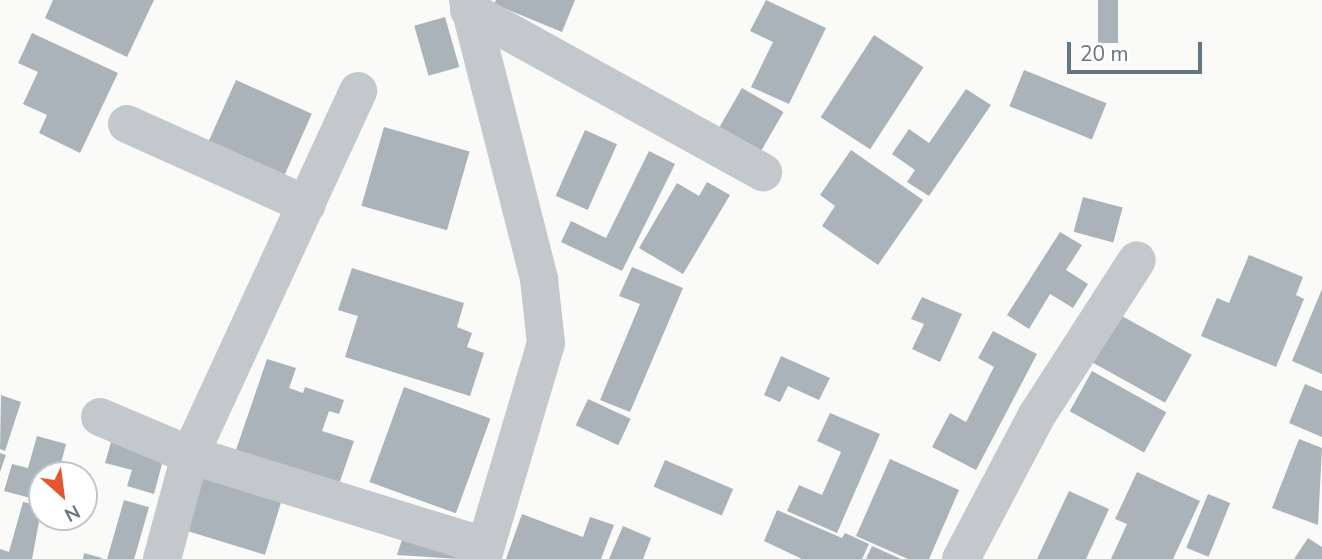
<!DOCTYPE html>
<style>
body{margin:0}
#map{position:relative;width:1322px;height:559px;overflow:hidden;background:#fafaf8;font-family:"Nunito Sans",sans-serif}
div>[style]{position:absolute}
.building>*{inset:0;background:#aab3b9;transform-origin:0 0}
.minor>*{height:38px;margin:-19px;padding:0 19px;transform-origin:19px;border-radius:19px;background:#c3c8cc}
span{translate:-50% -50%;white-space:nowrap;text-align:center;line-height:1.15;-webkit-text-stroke:7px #fff;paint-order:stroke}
.north{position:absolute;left:28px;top:461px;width:70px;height:70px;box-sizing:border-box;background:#fff;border:2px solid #c1c8cd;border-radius:50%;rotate:152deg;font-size:19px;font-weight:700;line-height:28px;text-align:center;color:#657683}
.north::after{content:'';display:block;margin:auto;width:24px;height:32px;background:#e4572e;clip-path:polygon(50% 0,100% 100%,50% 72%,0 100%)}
.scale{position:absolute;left:1067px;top:42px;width:135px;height:32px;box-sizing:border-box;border:4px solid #657683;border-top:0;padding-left:9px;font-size:21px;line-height:24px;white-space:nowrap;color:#657683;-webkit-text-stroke:5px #fff;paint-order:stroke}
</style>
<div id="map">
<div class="building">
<i style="clip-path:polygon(53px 0,154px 0,127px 57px,45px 18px)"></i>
<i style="clip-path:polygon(496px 0,575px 0,562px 32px,494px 4px)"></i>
<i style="clip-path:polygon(766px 0,826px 28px,789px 104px,751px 87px,773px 42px,750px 31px)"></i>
<i style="left:1098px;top:0;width:20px;height:43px"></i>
<i style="left:445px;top:17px;width:52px;height:32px;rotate:74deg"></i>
<i style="clip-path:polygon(32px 33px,118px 73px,80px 153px,39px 133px,47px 115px,23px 104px,38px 72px,18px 63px)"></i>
<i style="left:874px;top:35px;width:59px;height:98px;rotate:33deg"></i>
<i style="left:1024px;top:70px;width:89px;height:39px;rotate:22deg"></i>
<i style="left:236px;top:80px;width:83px;height:68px;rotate:24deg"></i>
<i style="left:742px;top:88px;width:48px;height:53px;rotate:30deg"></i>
<i style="clip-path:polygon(966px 89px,991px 105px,929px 196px,907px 182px,915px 170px,892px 154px,909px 129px,929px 143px)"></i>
<i style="left:384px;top:127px;width:89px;height:82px;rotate:16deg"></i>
<i style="left:585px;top:130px;width:35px;height:72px;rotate:24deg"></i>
<i style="clip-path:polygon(851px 150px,923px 200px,878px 265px,822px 226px,835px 206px,820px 195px)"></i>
<i style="clip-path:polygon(649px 151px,675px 164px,622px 271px,561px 242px,571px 221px,606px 238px)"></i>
<i style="clip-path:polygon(707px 182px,730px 195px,683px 274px,639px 248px,677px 183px,699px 196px)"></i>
<i style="left:1083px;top:197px;width:41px;height:36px;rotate:15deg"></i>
<i style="clip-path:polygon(1060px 232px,1082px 245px,1066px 270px,1088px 284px,1073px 308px,1050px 294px,1029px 329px,1007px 315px)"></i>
<i style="clip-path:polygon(1249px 255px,1303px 277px,1296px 295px,1304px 299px,1276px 367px,1201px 336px,1217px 298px,1229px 303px)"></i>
<i style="clip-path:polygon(632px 267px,683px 288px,630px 412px,600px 400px,640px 304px,619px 296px)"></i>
<i style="clip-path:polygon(352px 268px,464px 303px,457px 327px,472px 333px,467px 347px,484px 353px,470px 396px,345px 357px,358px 316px,338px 310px)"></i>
<i style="clip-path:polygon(1322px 289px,1322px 374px,1292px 361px)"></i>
<i style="clip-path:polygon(922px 297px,962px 314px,940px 362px,912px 349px,924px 324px,911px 319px)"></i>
<i style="left:1113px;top:311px;width:90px;height:55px;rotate:29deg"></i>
<i style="clip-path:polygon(993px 331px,1037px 354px,976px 470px,932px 447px,950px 413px,966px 422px,994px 367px,978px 358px)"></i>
<i style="clip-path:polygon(781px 356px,830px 378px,819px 400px,788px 386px,780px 402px,764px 395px)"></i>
<i style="clip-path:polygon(267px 359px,296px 368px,289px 388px,303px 393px,305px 387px,344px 400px,339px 414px,329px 411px,322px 431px,354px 441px,338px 487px,235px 453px)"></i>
<i style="left:1092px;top:371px;width:85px;height:46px;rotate:29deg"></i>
<i style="clip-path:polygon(1305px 384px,1322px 391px,1322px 437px,1289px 423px)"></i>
<i style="left:404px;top:387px;width:92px;height:101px;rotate:20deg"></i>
<i style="clip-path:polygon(1px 395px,21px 402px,5px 451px,0 449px)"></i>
<i style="left:588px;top:399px;width:47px;height:29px;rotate:25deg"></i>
<i style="clip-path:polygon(830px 413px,880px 434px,837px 533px,787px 511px,799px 485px,822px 495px,841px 452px,817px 441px)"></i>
<i style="clip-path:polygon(113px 435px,166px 449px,154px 494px,127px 486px,132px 470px,105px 463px)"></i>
<i style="clip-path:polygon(37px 436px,66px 444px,58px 475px,42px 475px,42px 501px,4px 491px,12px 464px,28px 468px)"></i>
<i style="clip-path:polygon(1299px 439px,1322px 448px,1318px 525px,1272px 508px)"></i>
<i style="clip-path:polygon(0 453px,6px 455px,0 472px)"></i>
<i style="clip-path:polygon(890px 459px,959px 490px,929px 559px,908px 559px,856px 536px)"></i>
<i style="left:665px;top:460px;width:74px;height:29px;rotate:23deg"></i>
<i style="clip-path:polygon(1137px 472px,1200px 501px,1173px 559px,1111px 559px,1127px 524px,1115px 519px)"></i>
<i style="left:202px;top:477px;width:83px;height:56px;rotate:17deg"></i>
<i style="clip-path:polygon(1069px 491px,1109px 509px,1086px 559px,1037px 559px)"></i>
<i style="left:1208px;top:494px;width:24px;height:58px;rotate:22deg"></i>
<i style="left:124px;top:500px;width:26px;height:61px;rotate:16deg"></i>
<i style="clip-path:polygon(23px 502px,42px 506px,32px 559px,0 559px,0 549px,9px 552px)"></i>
<i style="clip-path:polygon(777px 510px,842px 538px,845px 533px,869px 544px,862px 559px,802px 559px,764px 541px)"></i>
<i style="clip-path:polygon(522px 514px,583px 537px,590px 517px,614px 525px,601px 559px,506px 559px)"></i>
<i style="clip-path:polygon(623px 526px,651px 538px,643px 559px,609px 559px)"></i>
<i style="clip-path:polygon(405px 530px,459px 559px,397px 555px)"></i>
<i style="clip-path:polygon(1308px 538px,1322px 547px,1322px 559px,1294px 559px)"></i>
<i style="clip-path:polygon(872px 546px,901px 559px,866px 559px)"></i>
<i style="clip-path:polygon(84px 553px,102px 558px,102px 559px,83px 559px)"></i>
</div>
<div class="minor">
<i style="left:468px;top:0;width:288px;rotate:75.7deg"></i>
<i style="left:539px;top:279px;width:64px;rotate:83.8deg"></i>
<i style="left:546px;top:343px;width:225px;rotate:106.5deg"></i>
<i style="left:469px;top:10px;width:336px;rotate:28.9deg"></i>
<i style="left:127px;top:124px;width:197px;rotate:24.2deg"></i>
<i style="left:100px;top:417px;width:98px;rotate:22.9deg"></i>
<i style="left:190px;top:455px;width:290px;rotate:17.2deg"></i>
<i style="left:467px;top:541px;width:22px;rotate:56deg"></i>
<i style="left:162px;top:559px;width:108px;rotate:-74.9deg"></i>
<i style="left:190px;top:455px;width:401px;rotate:-65.2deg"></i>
<i style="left:961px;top:559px;width:163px;rotate:-62.2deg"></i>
<i style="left:1037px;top:415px;width:184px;rotate:-57.2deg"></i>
</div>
<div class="north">N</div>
<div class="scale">20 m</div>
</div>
